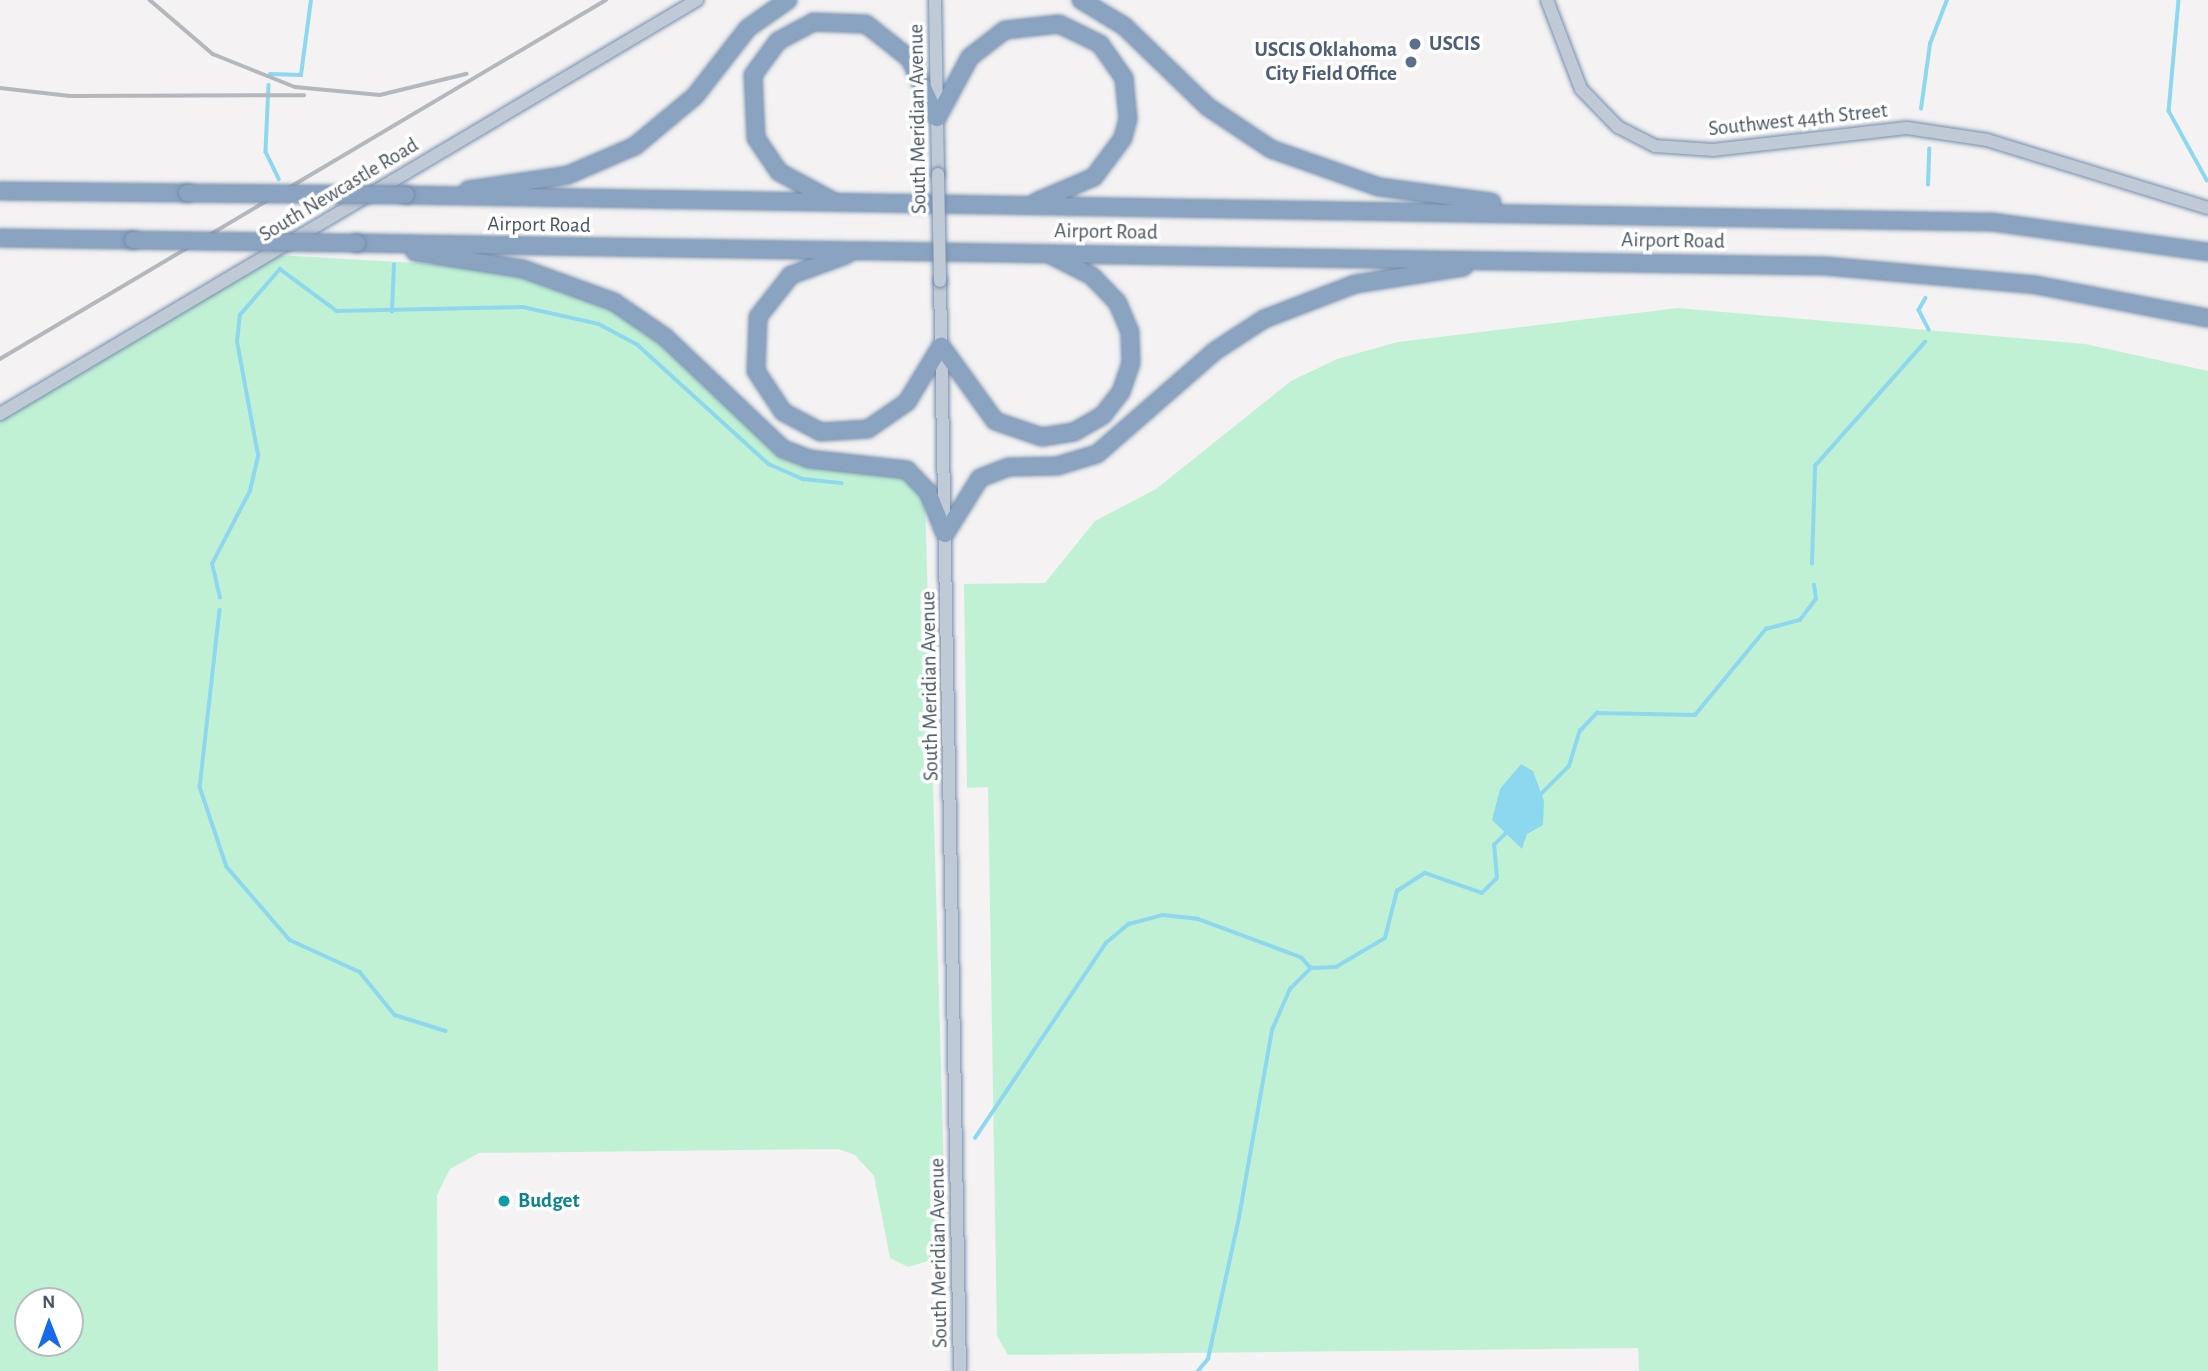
<!DOCTYPE html>
<style>
body{margin:0}
#map{position:relative;width:2208px;height:1371px;overflow:hidden;background:#f4f2f2;font-family:"Alegreya Sans",sans-serif}
div>[style]{position:absolute}
.green>*{inset:0;background:#c1f1d5}
.water>*{inset:0;background:#8dd8ef}
.stream>*{height:3.5px;margin:-1.75px;padding:0 1.75px;transform-origin:1.75px;border-radius:1.75px;background:#8dd8ef}
.roads{filter:drop-shadow(0 0 2px #748dad) drop-shadow(0 0 2px #748dad)}
.secondary>*{height:12px;margin:-6px;padding:0 6px;transform-origin:6px;border-radius:6px;background:#c0cad6}
.highway>*{height:16px;margin:-8px;padding:0 8px;transform-origin:8px;border-radius:8px;background:#89a3c1}
.rail>*{height:3.5px;margin:-1.75px;padding:0 1.75px;transform-origin:1.75px;border-radius:1.75px;background:#b4b7bc}
.bridges{filter:drop-shadow(0 0 2px #748dad) drop-shadow(0 0 2px #748dad)}
.secondary-bridge>*{height:12px;margin:-6px;padding:0 6px;transform-origin:6px;border-radius:6px;background:#c0cad6}
.highway-bridge>*{height:16px;margin:-8px;padding:0 8px;transform-origin:8px;border-radius:8px;background:#89a3c1}
.dots>*{width:19px;height:19px;translate:-50% -50%;box-sizing:border-box;border:4px solid #fff;border-radius:50%}
span{translate:-50% -50%;white-space:nowrap;text-align:center;line-height:1.15;-webkit-text-stroke:7px #fff;paint-order:stroke}
.service-label{font-size:21px;color:#4e5e75;font-weight:700}
.left{translate:0 -50%;text-align:left}
.right{translate:-100% -50%;text-align:right}
.street-label{font-size:21px;color:#495560}
.culture-label{font-size:21px;color:#0d838f;font-weight:700}
.north{position:absolute;left:14px;top:1287px;width:70px;height:70px;box-sizing:border-box;background:#fff;border:2px solid #b6bbbf;border-radius:50%;rotate:359deg;font-size:19px;font-weight:700;line-height:28px;text-align:center;color:#495560}
.north::after{content:'';display:block;margin:auto;width:24px;height:32px;background:#156beb;clip-path:polygon(50% 0,100% 100%,50% 72%,0 100%)}
</style>
<div id="map">
<div class="green">
<i style="clip-path:polygon(evenodd,277px 255px,487px 267px,587px 295px,642px 327px,782px 455px,903px 474px,925px 501px,944px 1174px,937px 1248px,928px 1261px,908px 1267px,890px 1258px,874px 1176px,855px 1155px,838px 1149px,479px 1153px,450px 1169px,437px 1195px,438px 1371px,0 1371px,0 419px,277px 255px,28px 1301px,70px 1301px,70px 1343px,28px 1343px,28px 1301px)"></i>
<i style="clip-path:polygon(1678px 308px,2085px 344px,2208px 371px,2208px 1371px,1639px 1371px,1638px 1348px,1008px 1355px,997px 1336px,988px 787px,967px 788px,964px 584px,1045px 583px,1095px 521px,1156px 489px,1291px 381px,1337px 359px,1398px 342px)"></i>
</div>
<div class="water">
<i style="clip-path:polygon(1521px 764px,1533px 771px,1544px 801px,1543px 825px,1527px 834px,1522px 849px,1492px 820px,1500px 789px)"></i>
</div>
<div class="stream">
<i style="left:2179px;top:0;width:111px;rotate:95.1deg"></i>
<i style="left:2169px;top:111px;width:79px;rotate:61.2deg"></i>
<i style="left:270px;top:74px;width:31px;rotate:2deg"></i>
<i style="left:301px;top:75px;width:76px;rotate:-82.4deg"></i>
<i style="left:269px;top:85px;width:67px;rotate:92.6deg"></i>
<i style="left:266px;top:152px;width:30px;rotate:64deg"></i>
<i style="left:1921px;top:109px;width:66px;rotate:-82.1deg"></i>
<i style="left:1930px;top:44px;width:47px;rotate:-68.9deg"></i>
<i style="left:1928px;top:185px;width:36px;rotate:-88deg"></i>
<i style="left:1926px;top:298px;width:14px;rotate:120deg"></i>
<i style="left:1919px;top:310px;width:22px;rotate:63deg"></i>
<i style="left:392px;top:312px;width:47px;rotate:-87.6deg"></i>
<i style="left:1812px;top:564px;width:98px;rotate:-88.2deg"></i>
<i style="left:1815px;top:466px;width:166px;rotate:-48.4deg"></i>
<i style="left:220px;top:598px;width:35px;rotate:-103deg"></i>
<i style="left:212px;top:564px;width:82px;rotate:-62.5deg"></i>
<i style="left:250px;top:491px;width:37px;rotate:-77deg"></i>
<i style="left:258px;top:455px;width:115px;rotate:-100.5deg"></i>
<i style="left:237px;top:342px;width:27px;rotate:-84deg"></i>
<i style="left:240px;top:315px;width:61px;rotate:-49deg"></i>
<i style="left:280px;top:269px;width:71px;rotate:36.4deg"></i>
<i style="left:337px;top:311px;width:186px;rotate:-1.2deg"></i>
<i style="left:523px;top:307px;width:78px;rotate:12.6deg"></i>
<i style="left:599px;top:324px;width:44px;rotate:28.3deg"></i>
<i style="left:638px;top:345px;width:177px;rotate:42.3deg"></i>
<i style="left:769px;top:464px;width:37px;rotate:24deg"></i>
<i style="left:803px;top:479px;width:39px;rotate:6deg"></i>
<i style="left:220px;top:610px;width:178px;rotate:96.4deg"></i>
<i style="left:200px;top:787px;width:84px;rotate:71.4deg"></i>
<i style="left:227px;top:867px;width:96px;rotate:49.2deg"></i>
<i style="left:290px;top:940px;width:77px;rotate:24.6deg"></i>
<i style="left:360px;top:972px;width:55px;rotate:50.9deg"></i>
<i style="left:395px;top:1015px;width:53px;rotate:17.4deg"></i>
<i style="left:1539px;top:796px;width:42px;rotate:-45deg"></i>
<i style="left:1569px;top:766px;width:37px;rotate:-73deg"></i>
<i style="left:1580px;top:731px;width:25px;rotate:-47deg"></i>
<i style="left:1597px;top:713px;width:98px;rotate:1.2deg"></i>
<i style="left:1695px;top:715px;width:112px;rotate:-50.5deg"></i>
<i style="left:1766px;top:629px;width:35px;rotate:-15deg"></i>
<i style="left:1800px;top:620px;width:26px;rotate:-53deg"></i>
<i style="left:1816px;top:599px;width:14px;rotate:-98deg"></i>
<i style="left:975px;top:1138px;width:235px;rotate:-56.1deg"></i>
<i style="left:1106px;top:943px;width:30px;rotate:-40deg"></i>
<i style="left:1129px;top:924px;width:34px;rotate:-15deg"></i>
<i style="left:1162px;top:915px;width:36px;rotate:6deg"></i>
<i style="left:1198px;top:919px;width:110px;rotate:20.3deg"></i>
<i style="left:1301px;top:957px;width:15px;rotate:48deg"></i>
<i style="left:1198px;top:1371px;width:16px;rotate:-50deg"></i>
<i style="left:1208px;top:1359px;width:139px;rotate:-77.6deg"></i>
<i style="left:1238px;top:1223px;width:196px;rotate:-80deg"></i>
<i style="left:1272px;top:1030px;width:45px;rotate:-66.3deg"></i>
<i style="left:1290px;top:989px;width:30px;rotate:-45deg"></i>
<i style="left:1311px;top:968px;width:25px;rotate:-2deg"></i>
<i style="left:1336px;top:967px;width:57px;rotate:-30.6deg"></i>
<i style="left:1385px;top:938px;width:49px;rotate:-75.7deg"></i>
<i style="left:1397px;top:891px;width:33px;rotate:-33deg"></i>
<i style="left:1425px;top:873px;width:60px;rotate:19.3deg"></i>
<i style="left:1482px;top:893px;width:21px;rotate:-45deg"></i>
<i style="left:1497px;top:878px;width:33px;rotate:-95deg"></i>
<i style="left:1494px;top:845px;width:17px;rotate:-45deg"></i>
</div>
<div class="roads">
<div class="secondary">
<i style="left:935px;top:0;width:174px;rotate:89deg"></i>
<i style="left:1547px;top:0;width:95px;rotate:69.1deg"></i>
<i style="left:1581px;top:89px;width:53px;rotate:45.8deg"></i>
<i style="left:1618px;top:127px;width:42px;rotate:27.2deg"></i>
<i style="left:1655px;top:146px;width:58px;rotate:3.9deg"></i>
<i style="left:1713px;top:150px;width:195px;rotate:-6.5deg"></i>
<i style="left:1907px;top:128px;width:81px;rotate:8.5deg"></i>
<i style="left:1987px;top:140px;width:231px;rotate:17.1deg"></i>
<i style="left:940px;top:281px;width:1090px;rotate:88.95deg"></i>
<i style="left:0;top:414px;width:811px;rotate:-30.71deg"></i>
</div>
<div class="highway">
<i style="left:1081px;top:0;width:50px;rotate:31.2deg"></i>
<i style="left:1124px;top:26px;width:117px;rotate:44deg"></i>
<i style="left:1208px;top:107px;width:76px;rotate:33.7deg"></i>
<i style="left:1271px;top:149px;width:114px;rotate:19.4deg"></i>
<i style="left:1379px;top:187px;width:114px;rotate:7.6deg"></i>
<i style="left:937px;top:118px;width:69px;rotate:-61.6deg"></i>
<i style="left:970px;top:57px;width:44px;rotate:-37.6deg"></i>
<i style="left:1005px;top:30px;width:54px;rotate:-6.3deg"></i>
<i style="left:1059px;top:24px;width:46px;rotate:26deg"></i>
<i style="left:1100px;top:44px;width:42px;rotate:54.8deg"></i>
<i style="left:1124px;top:78px;width:41px;rotate:84.4deg"></i>
<i style="left:1128px;top:119px;width:20px;rotate:105deg"></i>
<i style="left:1123px;top:138px;width:49px;rotate:126.6deg"></i>
<i style="left:1094px;top:177px;width:63px;rotate:156.7deg"></i>
<i style="left:468px;top:190px;width:101px;rotate:-8.5deg"></i>
<i style="left:568px;top:175px;width:73px;rotate:-23.4deg"></i>
<i style="left:635px;top:146px;width:78px;rotate:-39.8deg"></i>
<i style="left:695px;top:96px;width:86px;rotate:-52.1deg"></i>
<i style="left:748px;top:28px;width:49px;rotate:-35deg"></i>
<i style="left:0;top:191px;width:187px;rotate:0.6deg"></i>
<i style="left:406px;top:195px;width:1586px;rotate:0.98deg"></i>
<i style="left:1992px;top:222px;width:218px;rotate:7.9deg"></i>
<i style="left:831px;top:200px;width:59px;rotate:-151.7deg"></i>
<i style="left:779px;top:172px;width:41px;rotate:-124.1deg"></i>
<i style="left:756px;top:138px;width:63px;rotate:-92.7deg"></i>
<i style="left:753px;top:75px;width:42px;rotate:-53.7deg"></i>
<i style="left:778px;top:41px;width:40px;rotate:-28deg"></i>
<i style="left:813px;top:22px;width:53px;rotate:2.2deg"></i>
<i style="left:866px;top:24px;width:56px;rotate:38.5deg"></i>
<i style="left:910px;top:59px;width:65px;rotate:65.4deg"></i>
<i style="left:0;top:238px;width:133px;rotate:0.9deg"></i>
<i style="left:357px;top:243px;width:1468px;rotate:0.9deg"></i>
<i style="left:1825px;top:266px;width:212px;rotate:5.1deg"></i>
<i style="left:2036px;top:285px;width:175px;rotate:10.9deg"></i>
<i style="left:415px;top:252px;width:109px;rotate:8.9deg"></i>
<i style="left:523px;top:269px;width:97px;rotate:19.9deg"></i>
<i style="left:614px;top:302px;width:62px;rotate:34.5deg"></i>
<i style="left:665px;top:337px;width:163px;rotate:43.5deg"></i>
<i style="left:783px;top:449px;width:28px;rotate:21deg"></i>
<i style="left:809px;top:459px;width:99px;rotate:6.4deg"></i>
<i style="left:907px;top:470px;width:30px;rotate:46deg"></i>
<i style="left:928px;top:492px;width:45px;rotate:68deg"></i>
<i style="left:846px;top:255px;width:59px;rotate:160deg"></i>
<i style="left:791px;top:275px;width:53px;rotate:128.2deg"></i>
<i style="left:758px;top:317px;width:54px;rotate:92.1deg"></i>
<i style="left:756px;top:371px;width:49px;rotate:56.6deg"></i>
<i style="left:783px;top:412px;width:43px;rotate:27.8deg"></i>
<i style="left:821px;top:432px;width:47px;rotate:-3.7deg"></i>
<i style="left:868px;top:429px;width:47px;rotate:-34.7deg"></i>
<i style="left:907px;top:402px;width:66px;rotate:-58.7deg"></i>
<i style="left:941px;top:346px;width:92px;rotate:54.2deg"></i>
<i style="left:995px;top:421px;width:50px;rotate:18.8deg"></i>
<i style="left:1042px;top:437px;width:32px;rotate:-9deg"></i>
<i style="left:1074px;top:432px;width:34px;rotate:-30deg"></i>
<i style="left:1103px;top:415px;width:29px;rotate:-52deg"></i>
<i style="left:1121px;top:392px;width:31px;rotate:-71deg"></i>
<i style="left:1131px;top:363px;width:31px;rotate:-92deg"></i>
<i style="left:1130px;top:332px;width:33px;rotate:-113deg"></i>
<i style="left:1117px;top:302px;width:36px;rotate:-134deg"></i>
<i style="left:1092px;top:276px;width:46px;rotate:-152.9deg"></i>
<i style="left:945px;top:534px;width:66px;rotate:-58deg"></i>
<i style="left:980px;top:478px;width:30px;rotate:-21deg"></i>
<i style="left:1008px;top:467px;width:49px;rotate:-1.2deg"></i>
<i style="left:1057px;top:466px;width:42px;rotate:-16.7deg"></i>
<i style="left:1097px;top:454px;width:157px;rotate:-41.1deg"></i>
<i style="left:1215px;top:351px;width:59px;rotate:-33.1deg"></i>
<i style="left:1264px;top:319px;width:97px;rotate:-21deg"></i>
<i style="left:1355px;top:284px;width:110px;rotate:-8.9deg"></i>
</div>
</div>
<div class="rail">
<i style="left:150px;top:0;width:83px;rotate:40.6deg"></i>
<i style="left:213px;top:54px;width:88px;rotate:21.9deg"></i>
<i style="left:295px;top:87px;width:85px;rotate:5.4deg"></i>
<i style="left:380px;top:95px;width:89px;rotate:-13.7deg"></i>
<i style="left:0;top:88px;width:70px;rotate:6.5deg"></i>
<i style="left:70px;top:96px;width:234px;rotate:-0.2deg"></i>
<i style="left:0;top:359px;width:704px;rotate:-30.64deg"></i>
</div>
<div class="bridges">
<div class="secondary-bridge">
<i style="left:938px;top:174px;width:107px;rotate:88.9deg"></i>
</div>
<div class="highway-bridge">
<i style="left:187px;top:193px;width:219px;rotate:0.5deg"></i>
<i style="left:133px;top:240px;width:224px;rotate:0.8deg"></i>
</div>
</div>
<div class="dots">
<i style="left:1415px;top:44px;background:#5c6f8a"></i>
<i style="left:1411px;top:62px;background:#5c6f8a"></i>
<i style="left:504px;top:1201px;background:#0f9aa8"></i>
</div>
<div class="service-label">
<span class="left" style="left:1429px;top:44px">USCIS</span>
<span class="right" style="left:1397px;top:62px">USCIS Oklahoma<br>City Field Office</span>
</div>
<div class="street-label">
<span style="left:918px;top:119px;rotate:-91deg">South Meridian Avenue</span>
<span style="left:1798px;top:120px;rotate:-6deg">Southwest 44th Street</span>
<span style="left:339px;top:190px;rotate:-31deg">South Newcastle Road</span>
<span style="left:539px;top:225px;rotate:1deg">Airport Road</span>
<span style="left:1106px;top:232px;rotate:1deg">Airport Road</span>
<span style="left:1673px;top:241px;rotate:1deg">Airport Road</span>
<span style="left:930px;top:686px;rotate:-91deg">South Meridian Avenue</span>
<span style="left:939px;top:1253px;rotate:-91deg">South Meridian Avenue</span>
</div>
<div class="culture-label">
<span class="left" style="left:518px;top:1201px">Budget</span>
</div>
<div class="north">N</div>
</div>
